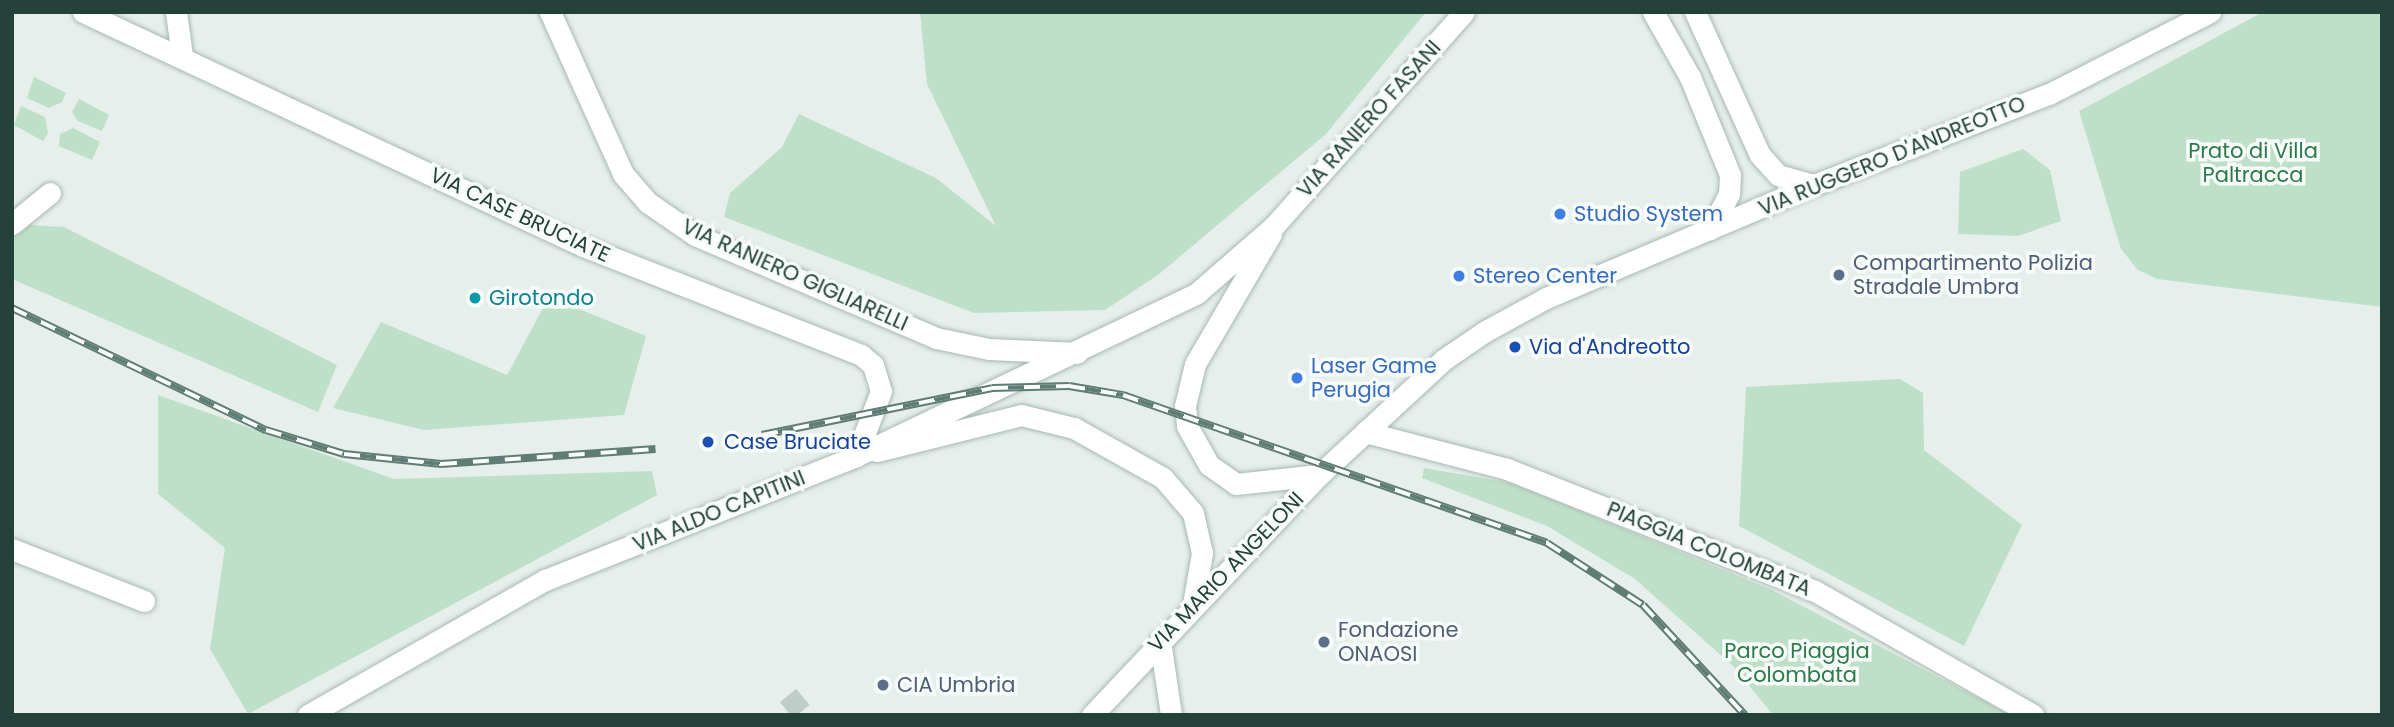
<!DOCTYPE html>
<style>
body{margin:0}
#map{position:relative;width:2394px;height:727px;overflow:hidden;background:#e6efeb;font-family:Poppins,sans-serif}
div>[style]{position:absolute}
.green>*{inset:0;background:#bfe0c8}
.pedestrian-tunnel>*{height:21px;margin-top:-10.5px;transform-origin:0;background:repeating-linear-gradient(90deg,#bfccc8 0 21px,transparent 0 31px)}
.roads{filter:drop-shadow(0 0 2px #a8b8b2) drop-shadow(0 0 2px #a8b8b2)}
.pedestrian>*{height:21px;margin:-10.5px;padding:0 10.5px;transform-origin:10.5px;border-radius:10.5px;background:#fff}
.minor>*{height:21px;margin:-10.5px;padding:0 10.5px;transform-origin:10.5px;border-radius:10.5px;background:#fff}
.tertiary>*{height:21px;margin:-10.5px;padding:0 10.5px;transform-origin:10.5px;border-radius:10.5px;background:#fff}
.secondary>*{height:21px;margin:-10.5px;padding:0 10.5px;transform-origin:10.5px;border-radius:10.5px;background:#fff}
.rail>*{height:8px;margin-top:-4px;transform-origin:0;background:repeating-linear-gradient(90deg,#f7fbf9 0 16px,#5f7d75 0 32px);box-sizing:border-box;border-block:2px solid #5f7d75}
.dots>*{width:19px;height:19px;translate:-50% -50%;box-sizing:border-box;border:4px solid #f7fbf9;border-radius:50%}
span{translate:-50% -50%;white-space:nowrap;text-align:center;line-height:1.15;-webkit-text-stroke:7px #f7fbf9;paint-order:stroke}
.street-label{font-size:21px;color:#24423a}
.park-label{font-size:21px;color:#2d7a4b}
.shop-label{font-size:21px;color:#366cbe}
.left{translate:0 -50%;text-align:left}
.service-label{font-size:21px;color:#4e5e75}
.culture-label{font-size:21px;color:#0d838f}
.transit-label{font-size:21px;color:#164399}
.frame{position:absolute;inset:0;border:14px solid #24423a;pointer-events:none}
</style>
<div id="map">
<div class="green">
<i style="clip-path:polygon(920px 12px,1426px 12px,1326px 134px,1158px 275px,1105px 310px,974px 313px,724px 217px,730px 193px,782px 147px,799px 114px,936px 178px,996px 226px,927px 84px)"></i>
<i style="clip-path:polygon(2263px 12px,2382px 12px,2382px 307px,2157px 279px,2138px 270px,2121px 249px,2079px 111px)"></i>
<i style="clip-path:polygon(34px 77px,66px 93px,62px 102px,49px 108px,27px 98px)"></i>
<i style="clip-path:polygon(79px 99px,109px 115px,102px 131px,78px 121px,72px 112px)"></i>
<i style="clip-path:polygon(21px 106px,45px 117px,48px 133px,43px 141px,14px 125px)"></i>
<i style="clip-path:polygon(73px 128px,100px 142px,92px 160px,59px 146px,60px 134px)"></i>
<i style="clip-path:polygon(2023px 149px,2050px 170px,2061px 221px,2018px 236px,1958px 234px,1960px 172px)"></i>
<i style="clip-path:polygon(12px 224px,64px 227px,337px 365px,318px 412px,12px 279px)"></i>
<i style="clip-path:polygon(549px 297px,646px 336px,624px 415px,424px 430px,333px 408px,381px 322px,507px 375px)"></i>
<i style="clip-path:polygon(1900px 379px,1923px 393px,1924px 450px,2022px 525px,1964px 646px,1739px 526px,1746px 387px)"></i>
<i style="clip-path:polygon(158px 395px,394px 479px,652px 471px,657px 495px,248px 714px,210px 649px,225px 548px,158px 494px)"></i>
<i style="clip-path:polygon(1424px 468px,1512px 483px,1772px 590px,2011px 715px,1773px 715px,1733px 666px,1635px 579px,1547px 526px,1422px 478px)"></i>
</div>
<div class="pedestrian-tunnel">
<i style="left:788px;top:695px;width:26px;rotate:50deg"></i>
</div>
<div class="roads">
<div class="pedestrian">
<i style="left:12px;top:224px;width:49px;rotate:-39.2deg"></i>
</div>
<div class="minor">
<i style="left:83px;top:12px;width:552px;rotate:25.08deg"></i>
<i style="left:583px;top:246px;width:299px;rotate:21.4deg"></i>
<i style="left:861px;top:355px;width:16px;rotate:40deg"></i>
<i style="left:873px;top:365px;width:27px;rotate:73deg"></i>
<i style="left:881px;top:391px;width:70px;rotate:111deg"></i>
<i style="left:176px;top:12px;width:44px;rotate:82.2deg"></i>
<i style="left:550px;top:12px;width:178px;rotate:65.7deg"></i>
<i style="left:623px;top:174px;width:37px;rotate:49deg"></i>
<i style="left:647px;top:202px;width:58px;rotate:34.5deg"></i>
<i style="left:695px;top:235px;width:262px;rotate:23.1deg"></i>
<i style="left:936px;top:338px;width:54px;rotate:11.7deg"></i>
<i style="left:989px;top:349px;width:88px;rotate:2.6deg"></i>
<i style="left:1653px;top:12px;width:75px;rotate:60.4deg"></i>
<i style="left:1690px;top:77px;width:106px;rotate:67.8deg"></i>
<i style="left:1730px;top:175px;width:19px;rotate:93deg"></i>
<i style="left:1729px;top:194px;width:40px;rotate:118deg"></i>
<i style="left:1695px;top:12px;width:157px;rotate:65.6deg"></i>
<i style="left:1760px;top:155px;width:27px;rotate:48deg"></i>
<i style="left:1778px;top:175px;width:37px;rotate:16deg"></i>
<i style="left:1365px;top:432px;width:147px;rotate:14.6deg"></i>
<i style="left:1507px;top:469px;width:331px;rotate:21.6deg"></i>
<i style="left:1815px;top:591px;width:251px;rotate:29.6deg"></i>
<i style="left:12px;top:549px;width:142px;rotate:21.5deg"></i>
</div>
<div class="tertiary">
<i style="left:877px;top:451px;width:148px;rotate:-14deg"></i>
<i style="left:1021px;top:415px;width:55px;rotate:13.8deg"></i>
<i style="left:1074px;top:428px;width:102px;rotate:29.3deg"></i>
<i style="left:1163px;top:478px;width:46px;rotate:49.4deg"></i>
<i style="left:1193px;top:513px;width:41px;rotate:77.3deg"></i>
<i style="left:1202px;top:553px;width:52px;rotate:100deg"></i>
<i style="left:1160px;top:641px;width:75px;rotate:81.5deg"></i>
</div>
<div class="secondary">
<i style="left:1271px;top:234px;width:151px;rotate:120.3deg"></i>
<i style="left:1195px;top:364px;width:43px;rotate:103.4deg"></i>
<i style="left:1185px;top:406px;width:20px;rotate:84deg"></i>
<i style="left:1187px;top:426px;width:45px;rotate:60.6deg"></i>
<i style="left:1209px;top:465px;width:33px;rotate:35deg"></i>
<i style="left:1236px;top:484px;width:83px;rotate:-6.2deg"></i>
<i style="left:308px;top:715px;width:273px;rotate:-29.7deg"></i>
<i style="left:545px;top:580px;width:335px;rotate:-21.7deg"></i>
<i style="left:856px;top:456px;width:378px;rotate:-25.5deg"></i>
<i style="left:1197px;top:293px;width:102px;rotate:-41deg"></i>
<i style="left:1274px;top:226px;width:286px;rotate:-48.4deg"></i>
<i style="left:1092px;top:715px;width:330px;rotate:-46.6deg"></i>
<i style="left:1319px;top:475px;width:169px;rotate:-42.8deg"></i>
<i style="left:1443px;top:360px;width:50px;rotate:-34.3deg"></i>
<i style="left:1484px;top:332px;width:71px;rotate:-28.7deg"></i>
<i style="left:1546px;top:298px;width:291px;rotate:-22.9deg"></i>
<i style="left:1814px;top:185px;width:252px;rotate:-21.2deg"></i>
<i style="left:2049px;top:94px;width:181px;rotate:-27deg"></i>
</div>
</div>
<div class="rail">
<i style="left:12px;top:308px;width:282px;rotate:25.7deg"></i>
<i style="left:266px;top:430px;width:82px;rotate:17.1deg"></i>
<i style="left:344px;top:454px;width:98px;rotate:5.9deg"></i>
<i style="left:441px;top:464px;width:215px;rotate:-4deg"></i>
<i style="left:762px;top:435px;width:235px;rotate:-11.5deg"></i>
<i style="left:992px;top:388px;width:77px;rotate:-1.5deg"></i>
<i style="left:1069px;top:386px;width:55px;rotate:9.5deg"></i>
<i style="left:1123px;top:395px;width:449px;rotate:19.2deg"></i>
<i style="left:1547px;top:543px;width:114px;rotate:32.9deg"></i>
<i style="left:1643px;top:605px;width:150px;rotate:47.2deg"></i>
</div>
<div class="dots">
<i style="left:1560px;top:214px;background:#3f7fe0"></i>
<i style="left:1839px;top:275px;background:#5c6f8a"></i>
<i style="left:1459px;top:276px;background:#3f7fe0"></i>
<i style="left:475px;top:298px;background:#0f9aa8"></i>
<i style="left:1515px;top:347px;background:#1a4fb4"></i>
<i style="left:1297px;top:378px;background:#3f7fe0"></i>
<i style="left:708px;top:442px;background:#1a4fb4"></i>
<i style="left:1324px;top:642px;background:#5c6f8a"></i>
<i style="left:883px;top:685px;background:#5c6f8a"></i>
</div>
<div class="street-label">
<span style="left:1369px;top:119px;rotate:-48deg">VIA RANIERO FASANI</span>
<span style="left:1892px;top:156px;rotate:-22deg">VIA RUGGERO D'ANDREOTTO</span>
<span style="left:520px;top:215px;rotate:25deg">VIA CASE BRUCIATE</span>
<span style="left:795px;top:275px;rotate:24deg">VIA RANIERO GIGLIARELLI</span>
<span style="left:719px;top:511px;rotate:-22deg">VIA ALDO CAPITINI</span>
<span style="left:1709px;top:549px;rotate:22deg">PIAGGIA COLOMBATA</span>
<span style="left:1226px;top:572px;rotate:-46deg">VIA MARIO ANGELONI</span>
</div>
<div class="park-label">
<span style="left:2253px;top:163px">Prato di Villa<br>Paltracca</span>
<span style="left:1797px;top:663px">Parco Piaggia<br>Colombata</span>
</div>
<div class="shop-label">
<span class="left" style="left:1574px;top:214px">Studio System</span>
<span class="left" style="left:1473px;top:276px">Stereo Center</span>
<span class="left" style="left:1311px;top:378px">Laser Game<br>Perugia</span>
</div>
<div class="service-label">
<span class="left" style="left:1853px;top:275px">Compartimento Polizia<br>Stradale Umbra</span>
<span class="left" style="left:1338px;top:642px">Fondazione<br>ONAOSI</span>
<span class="left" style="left:897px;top:685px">CIA Umbria</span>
</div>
<div class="culture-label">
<span class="left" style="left:489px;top:298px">Girotondo</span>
</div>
<div class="transit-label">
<span class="left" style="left:1529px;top:347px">Via d'Andreotto</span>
<span class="left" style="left:724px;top:442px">Case Bruciate</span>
</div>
<div class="frame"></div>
</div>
